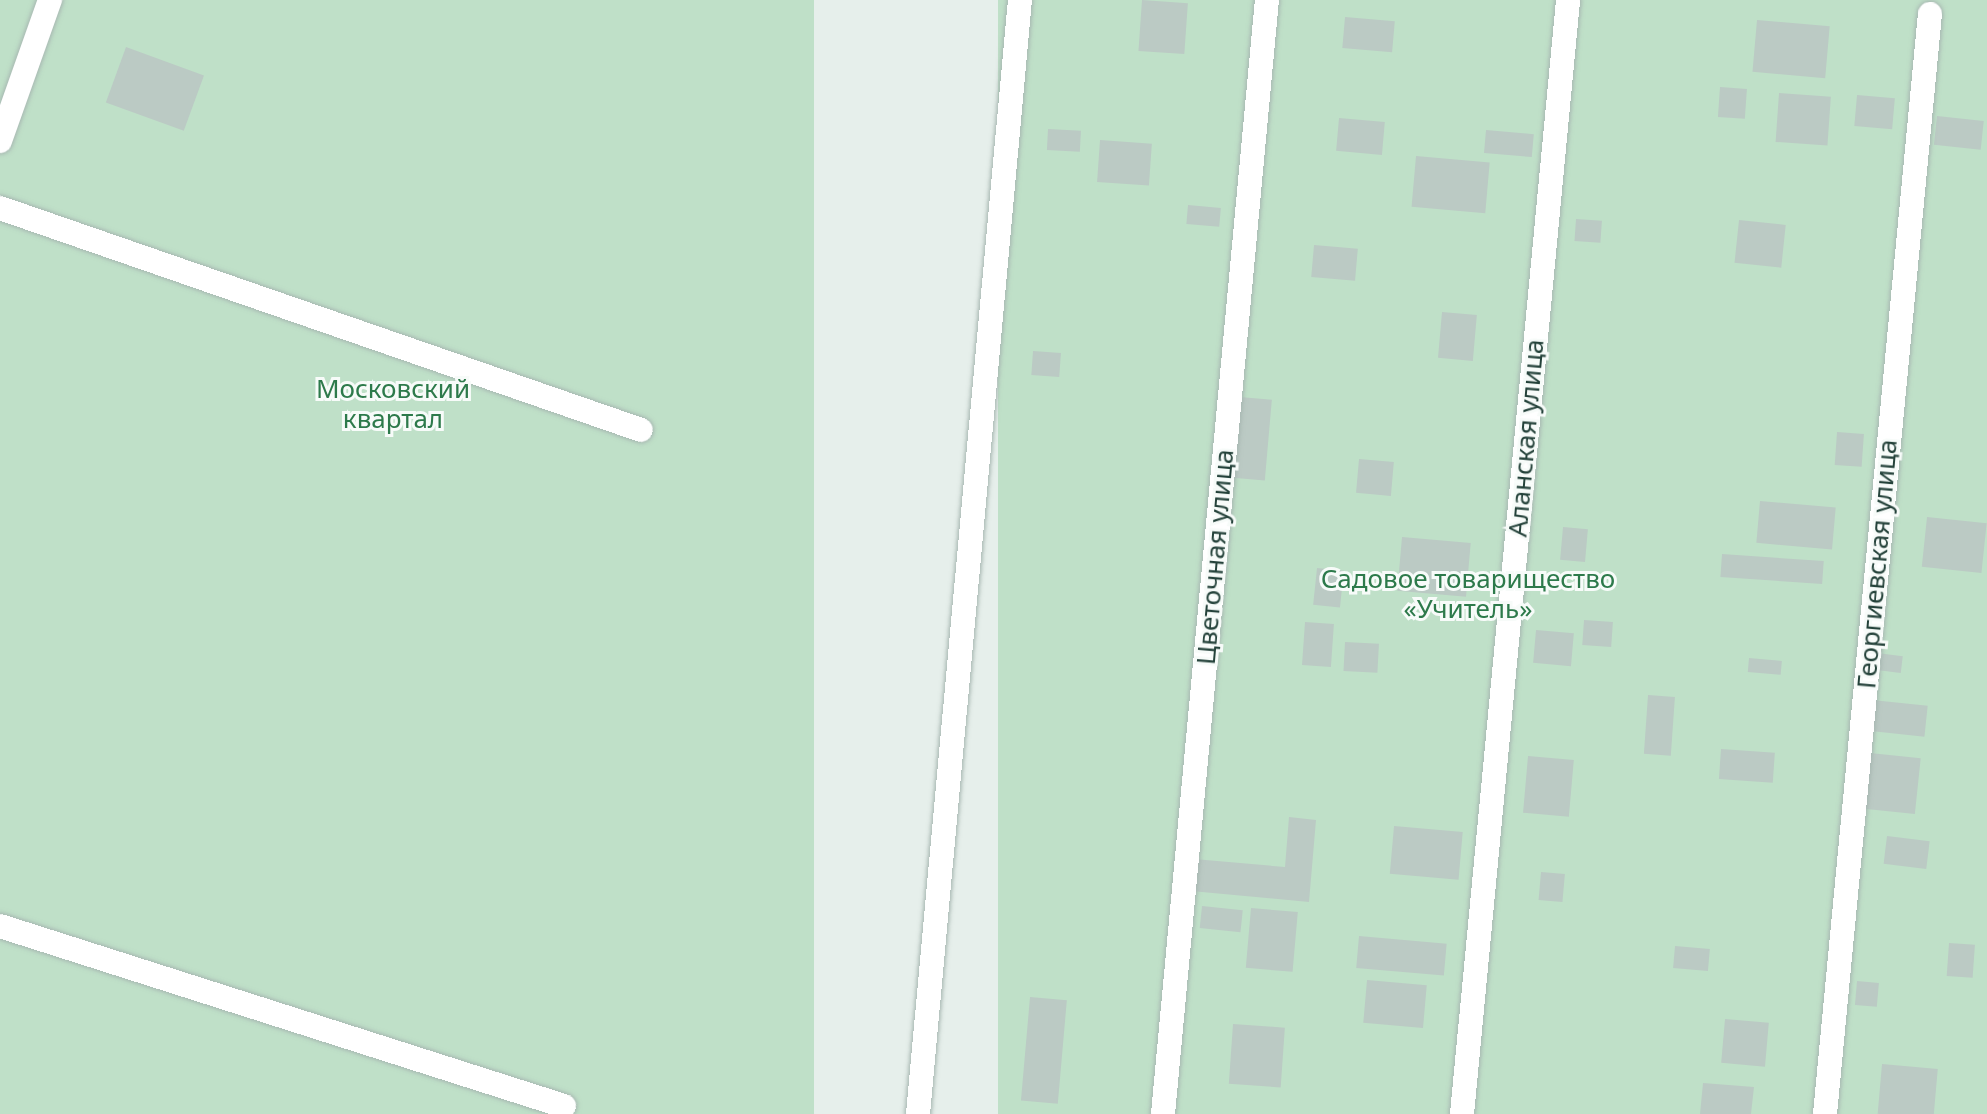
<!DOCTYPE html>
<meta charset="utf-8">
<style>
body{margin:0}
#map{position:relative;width:1987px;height:1114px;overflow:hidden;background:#e6efeb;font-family:"Noto Sans",sans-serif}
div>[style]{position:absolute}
.green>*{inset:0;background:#bfe0c8;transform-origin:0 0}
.building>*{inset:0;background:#bbcac4;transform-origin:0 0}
.roads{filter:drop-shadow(0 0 2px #a8b8b2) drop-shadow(0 0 2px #a8b8b2)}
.street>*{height:24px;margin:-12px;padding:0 12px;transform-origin:12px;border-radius:12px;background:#fff}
span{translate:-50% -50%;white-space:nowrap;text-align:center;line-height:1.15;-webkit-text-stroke:6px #f7fbf9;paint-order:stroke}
.park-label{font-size:26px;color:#2d7a4b}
.street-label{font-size:26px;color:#24423a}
</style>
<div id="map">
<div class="green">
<i style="left:0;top:0;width:814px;height:1114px"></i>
<i style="left:998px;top:0;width:989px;height:1118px"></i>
</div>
<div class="building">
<i style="left:1142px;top:0;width:46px;height:51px;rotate:4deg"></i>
<i style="left:1345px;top:17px;width:50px;height:31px;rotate:5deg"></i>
<i style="left:1757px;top:20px;width:73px;height:52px;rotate:5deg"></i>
<i style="left:126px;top:47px;width:83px;height:59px;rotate:20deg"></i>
<i style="left:1720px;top:87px;width:27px;height:30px;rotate:4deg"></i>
<i style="left:1779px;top:93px;width:52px;height:49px;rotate:4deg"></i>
<i style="left:1857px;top:95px;width:38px;height:31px;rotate:5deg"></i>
<i style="left:1937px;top:116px;width:47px;height:29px;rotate:6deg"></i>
<i style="left:1339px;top:118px;width:46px;height:33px;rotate:5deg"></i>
<i style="left:1048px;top:129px;width:33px;height:21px;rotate:3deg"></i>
<i style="left:1486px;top:130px;width:48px;height:23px;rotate:5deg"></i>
<i style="left:1100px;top:140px;width:52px;height:42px;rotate:4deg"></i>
<i style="left:1416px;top:156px;width:74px;height:51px;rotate:5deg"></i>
<i style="left:1188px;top:205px;width:33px;height:19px;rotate:5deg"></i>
<i style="left:1576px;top:219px;width:26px;height:22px;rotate:4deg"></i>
<i style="left:1739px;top:220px;width:47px;height:43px;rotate:6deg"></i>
<i style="left:1314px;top:245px;width:44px;height:32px;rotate:5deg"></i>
<i style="left:1442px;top:312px;width:35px;height:46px;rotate:5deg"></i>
<i style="left:1033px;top:351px;width:28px;height:24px;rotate:4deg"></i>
<i style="left:1240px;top:397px;width:32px;height:81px;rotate:5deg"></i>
<i style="left:1837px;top:432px;width:27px;height:33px;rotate:4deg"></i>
<i style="left:1359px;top:459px;width:35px;height:34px;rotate:5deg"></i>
<i style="left:1760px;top:501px;width:76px;height:42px;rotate:5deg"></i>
<i style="left:1927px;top:517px;width:60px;height:50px;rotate:6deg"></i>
<i style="left:1563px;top:527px;width:25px;height:33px;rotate:5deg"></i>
<i style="left:1402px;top:537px;width:69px;height:54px;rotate:5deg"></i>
<i style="left:1722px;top:554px;width:102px;height:23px;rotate:4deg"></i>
<i style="left:1317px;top:568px;width:27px;height:37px;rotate:6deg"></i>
<i style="left:1584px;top:620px;width:29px;height:25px;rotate:4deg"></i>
<i style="left:1305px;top:622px;width:29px;height:43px;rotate:4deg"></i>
<i style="left:1536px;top:630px;width:38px;height:33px;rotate:5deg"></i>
<i style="left:1345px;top:642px;width:34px;height:29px;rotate:3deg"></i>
<i style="left:1877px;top:653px;width:26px;height:17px;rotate:7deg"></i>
<i style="left:1749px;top:658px;width:33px;height:14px;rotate:5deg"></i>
<i style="left:1648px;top:695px;width:27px;height:59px;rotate:4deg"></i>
<i style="left:1872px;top:700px;width:56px;height:31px;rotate:6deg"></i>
<i style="left:1721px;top:749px;width:54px;height:30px;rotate:4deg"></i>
<i style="left:1870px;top:753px;width:51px;height:56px;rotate:6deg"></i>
<i style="left:1528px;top:756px;width:46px;height:57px;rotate:5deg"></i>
<i style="clip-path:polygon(1289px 817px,1316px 820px,1309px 902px,1191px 891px,1194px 859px,1285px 867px)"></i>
<i style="left:1394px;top:826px;width:69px;height:48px;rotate:5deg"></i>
<i style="left:1887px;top:836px;width:43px;height:28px;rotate:7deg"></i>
<i style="left:1541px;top:872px;width:24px;height:28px;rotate:5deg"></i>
<i style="left:1202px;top:906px;width:41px;height:22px;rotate:6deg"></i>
<i style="left:1251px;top:908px;width:47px;height:60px;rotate:5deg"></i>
<i style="left:1359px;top:936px;width:88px;height:32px;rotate:5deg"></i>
<i style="left:1949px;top:943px;width:26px;height:33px;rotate:4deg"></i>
<i style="left:1675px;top:946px;width:35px;height:22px;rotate:5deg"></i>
<i style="left:1367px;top:980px;width:60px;height:43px;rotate:5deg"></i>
<i style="left:1857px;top:981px;width:22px;height:24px;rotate:5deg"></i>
<i style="left:1030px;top:997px;width:37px;height:104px;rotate:5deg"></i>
<i style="left:1725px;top:1019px;width:44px;height:44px;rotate:5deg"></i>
<i style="left:1233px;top:1024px;width:52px;height:60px;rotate:4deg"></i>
<i style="left:1882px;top:1064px;width:56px;height:50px;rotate:5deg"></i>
<i style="clip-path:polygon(1703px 1083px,1754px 1087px,1751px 1114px,1700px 1114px)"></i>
</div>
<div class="roads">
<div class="street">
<i style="left:0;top:141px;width:150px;rotate:-70.5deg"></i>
<i style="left:0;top:208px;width:678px;rotate:19.1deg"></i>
<i style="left:0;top:926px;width:592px;rotate:17.7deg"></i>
<i style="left:918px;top:1114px;width:1119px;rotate:-84.77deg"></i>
<i style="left:1163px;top:1114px;width:1119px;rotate:-84.67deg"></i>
<i style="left:1462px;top:1114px;width:1119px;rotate:-84.56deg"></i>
<i style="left:1825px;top:1114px;width:1105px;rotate:-84.55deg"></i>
</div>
</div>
<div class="park-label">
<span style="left:393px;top:404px">Московский<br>квартал</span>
<span style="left:1468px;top:594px">Садовое товарищество<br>«Учитель»</span>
</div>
<div class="street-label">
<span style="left:1526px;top:438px;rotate:-85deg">Аланская улица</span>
<span style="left:1215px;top:557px;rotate:-85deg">Цветочная улица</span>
<span style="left:1877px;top:564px;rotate:-85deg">Георгиевская улица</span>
</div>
</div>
